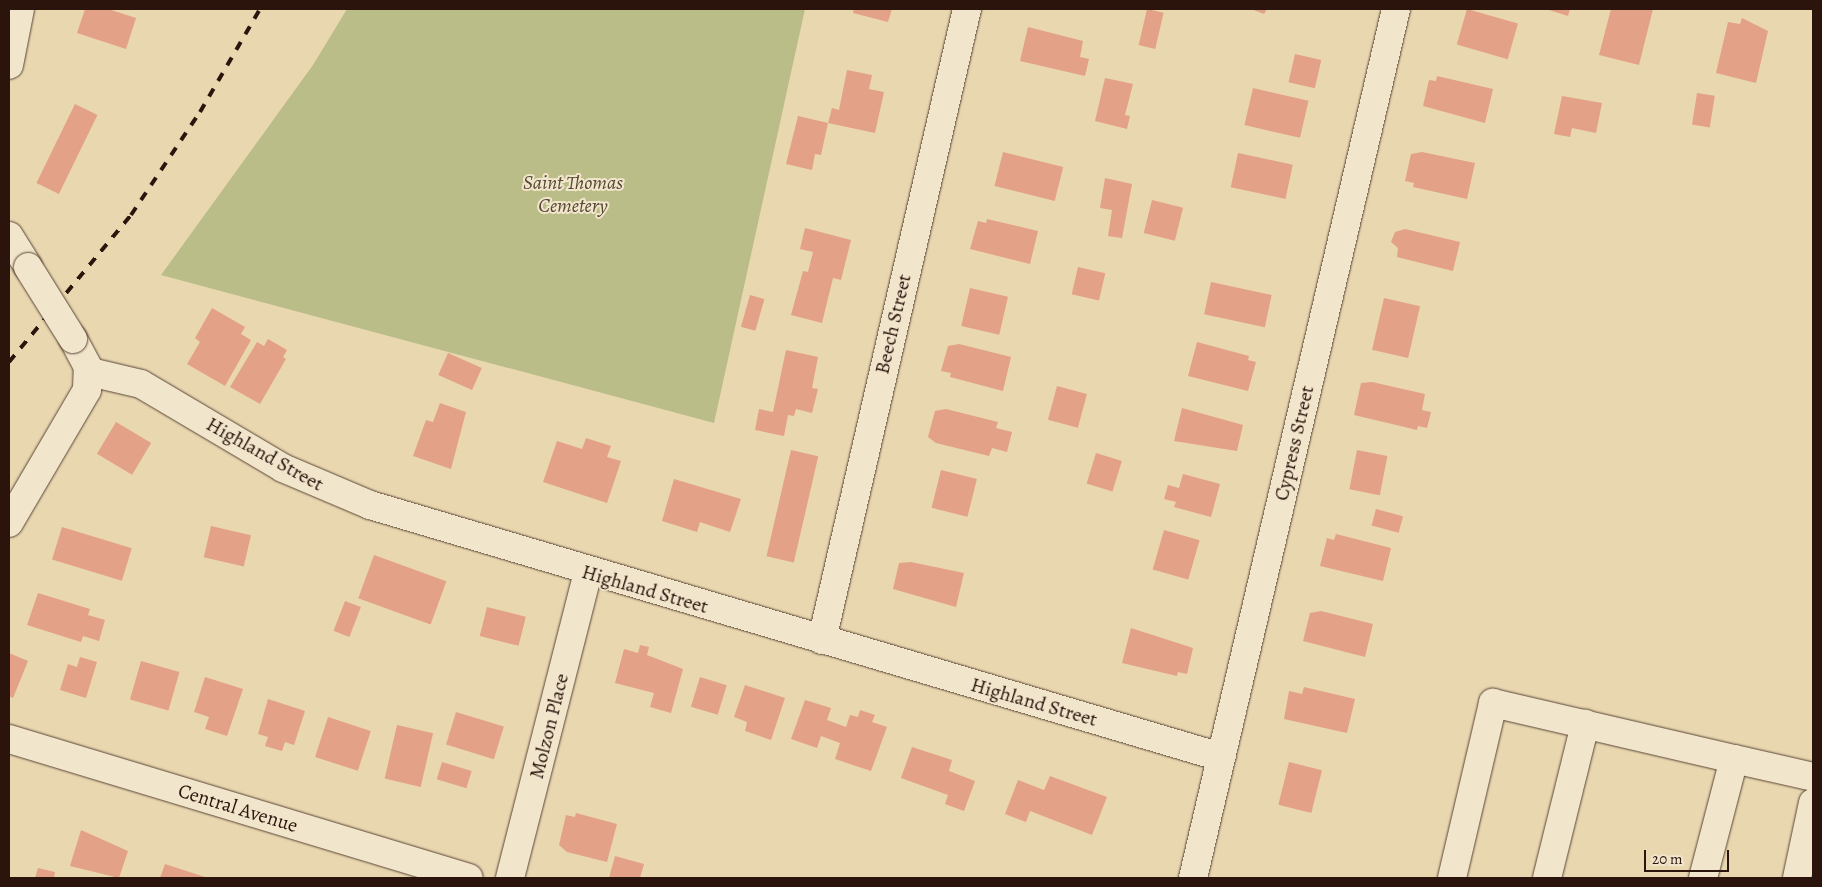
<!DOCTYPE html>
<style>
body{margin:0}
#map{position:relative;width:1822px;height:887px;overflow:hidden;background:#e9d7b0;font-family:Alegreya,serif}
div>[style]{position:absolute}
.green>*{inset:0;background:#babd88}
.building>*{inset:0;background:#e3a188;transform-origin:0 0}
.roads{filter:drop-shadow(0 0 1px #5a4535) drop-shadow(0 0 1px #5a4535)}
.minor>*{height:28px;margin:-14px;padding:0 14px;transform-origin:14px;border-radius:14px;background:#f1e5cc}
.rail>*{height:4px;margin-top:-2px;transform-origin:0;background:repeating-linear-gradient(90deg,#2a140c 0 9px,transparent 0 18px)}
.bridges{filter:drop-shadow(0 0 1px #5a4535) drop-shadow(0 0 1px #5a4535)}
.minor-bridge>*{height:28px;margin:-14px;padding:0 14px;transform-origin:14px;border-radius:14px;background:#f1e5cc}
span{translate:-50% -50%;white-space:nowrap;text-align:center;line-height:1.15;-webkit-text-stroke:4px #f1e5cc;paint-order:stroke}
.park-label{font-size:20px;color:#554731;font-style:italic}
.street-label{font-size:20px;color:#2a140c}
.frame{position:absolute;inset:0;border:10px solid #2a140c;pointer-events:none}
.scale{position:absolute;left:1644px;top:850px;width:85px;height:22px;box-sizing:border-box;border:2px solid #2a140c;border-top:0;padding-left:6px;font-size:15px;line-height:18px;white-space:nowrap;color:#2a140c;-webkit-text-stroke:4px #f1e5cc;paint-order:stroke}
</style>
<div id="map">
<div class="green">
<i style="clip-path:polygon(347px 9px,805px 9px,714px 423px,161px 275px,313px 65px)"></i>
</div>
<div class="building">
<i style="clip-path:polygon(85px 9px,108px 9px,136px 18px,126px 49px,77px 33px)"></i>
<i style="clip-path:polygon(854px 9px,892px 9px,888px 22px,853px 13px)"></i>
<i style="left:1147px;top:9px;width:17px;height:37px;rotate:13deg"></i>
<i style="clip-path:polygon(1251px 9px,1267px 9px,1264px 14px)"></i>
<i style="left:1467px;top:9px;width:53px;height:37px;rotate:16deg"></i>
<i style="clip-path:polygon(1546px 9px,1570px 9px,1568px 16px)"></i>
<i style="clip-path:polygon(1611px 9px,1653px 9px,1639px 65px,1599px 55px)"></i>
<i style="clip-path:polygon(1742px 18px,1768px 31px,1756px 83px,1716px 73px,1728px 22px,1740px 24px)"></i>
<i style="clip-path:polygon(1028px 27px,1083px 41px,1080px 57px,1089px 59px,1085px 76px,1020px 61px)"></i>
<i style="left:1295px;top:54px;width:27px;height:29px;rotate:13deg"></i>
<i style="clip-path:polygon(847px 70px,872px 75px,869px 89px,884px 92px,875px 133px,828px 123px,832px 108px,839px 110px)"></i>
<i style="clip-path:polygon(1437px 76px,1493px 89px,1485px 123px,1423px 106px,1429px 80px,1436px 81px)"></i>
<i style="clip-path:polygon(1105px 78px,1133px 84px,1125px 115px,1130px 116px,1127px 129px,1095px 121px)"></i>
<i style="left:1253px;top:88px;width:57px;height:38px;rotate:13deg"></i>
<i style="left:1697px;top:93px;width:18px;height:32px;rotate:9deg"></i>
<i style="clip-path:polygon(1562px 96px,1602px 103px,1596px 133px,1572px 128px,1570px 137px,1554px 134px)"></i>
<i style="left:75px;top:104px;width:25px;height:88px;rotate:26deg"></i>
<i style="clip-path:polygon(798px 116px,828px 123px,821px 155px,815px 154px,812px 170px,786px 164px)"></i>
<i style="left:1003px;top:152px;width:62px;height:35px;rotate:14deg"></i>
<i style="clip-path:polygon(1422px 152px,1475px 163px,1467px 199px,1413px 187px,1414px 183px,1405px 181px,1411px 154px)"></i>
<i style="left:1238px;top:153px;width:56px;height:35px;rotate:12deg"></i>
<i style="clip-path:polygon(1105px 178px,1132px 184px,1122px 238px,1108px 236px,1112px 210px,1100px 208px)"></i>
<i style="left:1152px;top:200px;width:32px;height:34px;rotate:14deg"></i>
<i style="clip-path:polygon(987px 219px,1038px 231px,1030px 264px,970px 249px,978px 221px,986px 223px)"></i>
<i style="clip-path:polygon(805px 228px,851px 240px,841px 280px,833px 278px,822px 323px,791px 315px,803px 271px,808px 272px,813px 252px,800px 249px)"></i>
<i style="clip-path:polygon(1405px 229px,1460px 242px,1453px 271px,1397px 257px,1398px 248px,1391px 242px,1395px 232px)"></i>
<i style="left:1078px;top:267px;width:28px;height:28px;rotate:13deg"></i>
<i style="left:1211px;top:282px;width:62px;height:33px;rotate:12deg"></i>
<i style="left:970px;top:288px;width:39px;height:39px;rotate:13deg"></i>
<i style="left:750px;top:295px;width:15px;height:33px;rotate:16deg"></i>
<i style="left:1384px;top:298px;width:37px;height:53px;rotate:13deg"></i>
<i style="clip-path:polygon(212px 308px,245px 327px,241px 334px,251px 340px,225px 386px,187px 364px,200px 342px,195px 338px)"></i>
<i style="clip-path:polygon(268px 339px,287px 350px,283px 357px,286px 359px,260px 404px,230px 387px,257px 342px,264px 346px)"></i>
<i style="clip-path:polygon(1197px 342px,1249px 356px,1248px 360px,1256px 362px,1248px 391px,1188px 376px)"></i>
<i style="clip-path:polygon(959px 344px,1011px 357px,1003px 391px,950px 377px,951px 373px,941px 371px,948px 346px)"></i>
<i style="clip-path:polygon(786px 350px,818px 357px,812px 388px,818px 389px,812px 413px,796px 409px,794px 416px,788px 415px,784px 436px,755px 430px,759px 409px,773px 412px)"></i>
<i style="left:448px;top:353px;width:37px;height:24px;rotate:24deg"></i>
<i style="clip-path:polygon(1372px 382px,1425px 394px,1422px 410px,1431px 412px,1427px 428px,1418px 426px,1417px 430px,1354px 415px,1361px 383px)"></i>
<i style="left:1057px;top:386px;width:31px;height:35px;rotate:15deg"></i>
<i style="clip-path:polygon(440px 403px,466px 412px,451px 469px,413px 456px,426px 420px,433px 422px)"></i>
<i style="clip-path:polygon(1182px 408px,1243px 425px,1237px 451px,1174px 441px)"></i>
<i style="clip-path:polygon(946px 409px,998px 422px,996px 428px,1012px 432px,1007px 452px,992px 448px,989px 456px,936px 443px,928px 437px,935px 411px)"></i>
<i style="left:116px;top:422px;width:41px;height:37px;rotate:31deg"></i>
<i style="clip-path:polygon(586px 438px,611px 446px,607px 457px,621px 461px,607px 503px,543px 482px,557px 441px,582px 449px)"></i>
<i style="left:791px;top:450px;width:28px;height:109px;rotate:13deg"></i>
<i style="left:1357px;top:450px;width:31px;height:40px;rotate:11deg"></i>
<i style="left:1096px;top:453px;width:27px;height:32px;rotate:17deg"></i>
<i style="left:941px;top:470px;width:37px;height:39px;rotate:14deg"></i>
<i style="clip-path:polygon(1183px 474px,1220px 484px,1211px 517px,1174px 507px,1176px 502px,1164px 499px,1168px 485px,1179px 488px)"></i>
<i style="clip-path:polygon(674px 479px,741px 499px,730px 532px,700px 522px,697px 532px,662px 521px)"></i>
<i style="left:1376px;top:509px;width:28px;height:17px;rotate:15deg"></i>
<i style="left:211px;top:526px;width:41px;height:32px;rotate:13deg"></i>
<i style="left:62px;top:527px;width:73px;height:34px;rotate:17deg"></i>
<i style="left:1164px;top:530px;width:37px;height:41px;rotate:16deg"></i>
<i style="clip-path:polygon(1336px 534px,1391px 548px,1383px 581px,1320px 566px,1327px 538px,1334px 540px)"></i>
<i style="left:374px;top:555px;width:77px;height:46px;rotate:20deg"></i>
<i style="clip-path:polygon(911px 562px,964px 573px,956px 607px,893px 589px,899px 563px)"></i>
<i style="clip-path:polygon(38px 593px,90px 609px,88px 615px,105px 620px,99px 641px,83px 636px,81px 642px,27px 625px)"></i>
<i style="left:345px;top:601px;width:17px;height:32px;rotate:21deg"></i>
<i style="left:487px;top:607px;width:40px;height:30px;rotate:14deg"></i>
<i style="clip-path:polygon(1321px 611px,1373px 624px,1365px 657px,1303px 641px,1310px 613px)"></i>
<i style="clip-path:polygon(1131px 628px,1193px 648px,1187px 674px,1178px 672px,1177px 676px,1122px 663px)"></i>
<i style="clip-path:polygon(640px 645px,649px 647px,647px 655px,683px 669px,671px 713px,650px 707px,654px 693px,615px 683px,624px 649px,638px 653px)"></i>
<i style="clip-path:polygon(9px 653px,28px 661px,13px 698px,9px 696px)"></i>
<i style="clip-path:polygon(80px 657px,97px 662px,86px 698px,60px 690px,68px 664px,77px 667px)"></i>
<i style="left:141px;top:661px;width:40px;height:40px;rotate:16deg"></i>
<i style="clip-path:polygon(205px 677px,243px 689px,227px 736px,205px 729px,209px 717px,194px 712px)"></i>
<i style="left:700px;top:677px;width:28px;height:31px;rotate:17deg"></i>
<i style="clip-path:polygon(745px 685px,785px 698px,771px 740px,745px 731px,747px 722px,734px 717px)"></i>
<i style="clip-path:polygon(1304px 687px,1355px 699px,1347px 733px,1284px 719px,1289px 691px,1302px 694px)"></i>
<i style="clip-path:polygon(268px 699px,305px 711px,294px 745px,285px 742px,282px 751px,265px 746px,268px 737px,258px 734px)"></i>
<i style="clip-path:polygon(805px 700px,831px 708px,827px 720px,846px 727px,850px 715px,858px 717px,860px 710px,875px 715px,872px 722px,887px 727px,871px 771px,835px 759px,840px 743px,821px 736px,817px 748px,791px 739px)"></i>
<i style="left:456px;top:712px;width:50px;height:34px;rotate:17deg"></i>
<i style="left:328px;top:717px;width:45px;height:42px;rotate:18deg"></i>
<i style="left:397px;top:725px;width:37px;height:55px;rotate:13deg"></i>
<i style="clip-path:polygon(912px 747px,952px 760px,949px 771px,975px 781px,964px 811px,945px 804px,948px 795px,901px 778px)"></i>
<i style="left:442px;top:762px;width:31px;height:18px;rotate:17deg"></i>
<i style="left:1289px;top:762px;width:34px;height:44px;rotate:14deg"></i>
<i style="clip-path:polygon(1050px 776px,1107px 797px,1092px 835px,1030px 811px,1026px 822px,1005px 814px,1018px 780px,1044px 790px)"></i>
<i style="clip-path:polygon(576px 813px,617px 824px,607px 862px,567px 852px,559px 845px,566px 815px,575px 817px)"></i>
<i style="clip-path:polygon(81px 830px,128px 851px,119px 878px,70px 866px)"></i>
<i style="clip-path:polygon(615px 856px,644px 864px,640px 878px,609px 878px)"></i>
<i style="clip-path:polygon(165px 864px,208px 878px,160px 878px)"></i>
<i style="clip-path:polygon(38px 868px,55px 872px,54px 878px,35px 878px)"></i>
</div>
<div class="roads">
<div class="minor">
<i style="left:9px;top:65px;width:57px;rotate:-78.9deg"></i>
<i style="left:9px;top:236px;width:36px;rotate:58deg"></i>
<i style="left:90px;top:372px;width:52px;rotate:13.2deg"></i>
<i style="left:141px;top:384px;width:165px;rotate:30.6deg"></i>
<i style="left:283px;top:468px;width:95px;rotate:23deg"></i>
<i style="left:370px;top:505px;width:888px;rotate:16.5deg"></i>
<i style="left:9px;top:523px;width:154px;rotate:-59.6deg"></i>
<i style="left:87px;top:390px;width:23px;rotate:-88deg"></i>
<i style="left:88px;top:367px;width:32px;rotate:-118deg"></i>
<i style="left:822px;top:640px;width:647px;rotate:-77.06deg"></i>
<i style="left:9px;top:739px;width:480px;rotate:16.8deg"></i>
<i style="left:510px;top:878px;width:315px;rotate:-75.7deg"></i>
<i style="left:1193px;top:878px;width:892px;rotate:-76.85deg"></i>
<i style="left:1452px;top:878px;width:180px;rotate:-76.8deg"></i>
<i style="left:1493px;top:703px;width:247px;rotate:13.1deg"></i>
<i style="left:1547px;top:878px;width:159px;rotate:-76.1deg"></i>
<i style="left:1703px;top:878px;width:123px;rotate:-75.4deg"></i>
<i style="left:1734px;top:759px;width:81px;rotate:12.8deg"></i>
<i style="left:1797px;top:878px;width:77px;rotate:-78deg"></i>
</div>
</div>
<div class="rail">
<i style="left:9px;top:362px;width:191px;rotate:-50.3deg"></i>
<i style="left:131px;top:215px;width:124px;rotate:-56.2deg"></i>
<i style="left:200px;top:112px;width:119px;rotate:-59.8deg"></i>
</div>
<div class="bridges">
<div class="minor-bridge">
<i style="left:28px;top:267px;width:85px;rotate:58deg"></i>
</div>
</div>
<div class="park-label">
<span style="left:573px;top:194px">Saint Thomas<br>Cemetery</span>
</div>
<div class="street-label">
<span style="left:893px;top:324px;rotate:-77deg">Beech Street</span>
<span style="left:1294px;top:443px;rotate:-77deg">Cypress Street</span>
<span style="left:265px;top:454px;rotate:29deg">Highland Street</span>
<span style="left:645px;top:589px;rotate:16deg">Highland Street</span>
<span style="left:1034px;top:702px;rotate:16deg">Highland Street</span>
<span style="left:549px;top:726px;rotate:-76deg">Molzon Place</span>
<span style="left:238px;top:808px;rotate:17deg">Central Avenue</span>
</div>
<div class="frame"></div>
<div class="scale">20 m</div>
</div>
